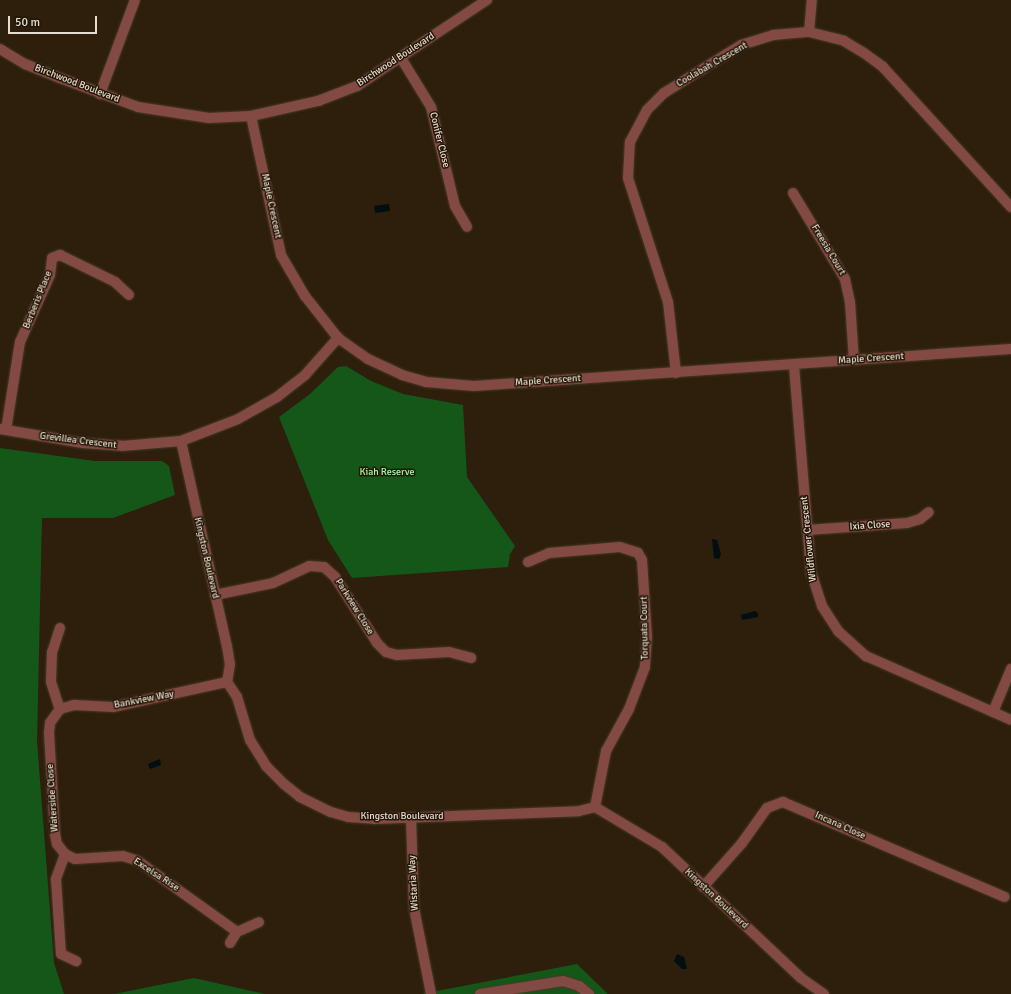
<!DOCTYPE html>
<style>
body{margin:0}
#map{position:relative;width:1011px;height:994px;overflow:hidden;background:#2d1f0c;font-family:Signika,sans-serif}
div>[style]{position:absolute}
.green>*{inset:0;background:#145719}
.water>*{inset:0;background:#010f11;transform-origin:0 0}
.roads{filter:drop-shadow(0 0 1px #473a28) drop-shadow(0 0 1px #473a28)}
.street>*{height:10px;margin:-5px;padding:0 5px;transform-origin:5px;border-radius:5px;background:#834943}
span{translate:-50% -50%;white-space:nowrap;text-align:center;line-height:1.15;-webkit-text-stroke:3px #231604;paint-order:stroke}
.street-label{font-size:10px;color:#e6ddd1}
.park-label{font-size:10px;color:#a4fea4}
.scale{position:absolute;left:8px;top:16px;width:89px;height:18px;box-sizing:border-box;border:2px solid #e6ddd1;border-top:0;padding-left:5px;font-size:12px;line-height:14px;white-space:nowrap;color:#e6ddd1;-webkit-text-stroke:3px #231604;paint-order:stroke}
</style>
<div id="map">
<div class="green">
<i style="clip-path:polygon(346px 366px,371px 381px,403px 394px,463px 405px,467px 477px,515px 546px,510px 554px,508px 567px,352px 578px,328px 540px,279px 417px,310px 394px,338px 367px)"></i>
<i style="clip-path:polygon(0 448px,95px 461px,162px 461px,169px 466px,175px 495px,113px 518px,42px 518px,37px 741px,54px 963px,64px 994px,0 994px)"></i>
<i style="clip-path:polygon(577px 964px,608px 994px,421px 994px)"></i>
<i style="clip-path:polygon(194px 978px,265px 994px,114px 994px)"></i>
</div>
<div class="water">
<i style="left:389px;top:204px;width:7px;height:15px;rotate:82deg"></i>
<i style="clip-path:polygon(712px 539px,717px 540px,721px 554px,719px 559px,714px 558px)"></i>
<i style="clip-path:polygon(755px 611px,758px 613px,758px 617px,742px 620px,741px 615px)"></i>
<i style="clip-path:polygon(160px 759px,161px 765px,150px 769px,148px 764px)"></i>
<i style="clip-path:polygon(677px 954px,684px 957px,687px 969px,682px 969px,674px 961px)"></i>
</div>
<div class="roads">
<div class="street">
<i style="left:809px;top:32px;width:32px;rotate:-85deg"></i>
<i style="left:0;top:49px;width:29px;rotate:31deg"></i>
<i style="left:25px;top:64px;width:38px;rotate:22deg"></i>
<i style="left:60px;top:78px;width:83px;rotate:20.4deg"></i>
<i style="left:138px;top:107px;width:72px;rotate:8.8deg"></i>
<i style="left:209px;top:118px;width:42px;rotate:-2.7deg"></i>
<i style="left:251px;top:116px;width:69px;rotate:-12.6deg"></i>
<i style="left:318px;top:101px;width:42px;rotate:-21deg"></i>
<i style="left:357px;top:86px;width:156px;rotate:-33.5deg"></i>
<i style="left:401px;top:58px;width:57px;rotate:58.5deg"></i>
<i style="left:431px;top:107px;width:102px;rotate:76.4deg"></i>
<i style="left:455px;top:206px;width:24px;rotate:60deg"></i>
<i style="left:100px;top:94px;width:100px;rotate:-69.6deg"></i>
<i style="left:251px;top:116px;width:142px;rotate:77.8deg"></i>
<i style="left:281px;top:255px;width:48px;rotate:59.7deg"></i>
<i style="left:305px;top:296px;width:53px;rotate:51.8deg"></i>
<i style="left:338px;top:338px;width:37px;rotate:35deg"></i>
<i style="left:368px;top:359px;width:38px;rotate:25deg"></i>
<i style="left:402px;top:375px;width:25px;rotate:16deg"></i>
<i style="left:426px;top:382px;width:48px;rotate:4.8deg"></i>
<i style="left:474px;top:386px;width:538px;rotate:-3.94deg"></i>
<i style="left:793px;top:193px;width:100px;rotate:58.8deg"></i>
<i style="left:845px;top:279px;width:24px;rotate:78deg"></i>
<i style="left:850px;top:302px;width:58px;rotate:86.1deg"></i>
<i style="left:794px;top:366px;width:207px;rotate:85.3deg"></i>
<i style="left:811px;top:572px;width:36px;rotate:72deg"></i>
<i style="left:822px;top:606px;width:30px;rotate:57deg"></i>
<i style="left:838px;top:631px;width:38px;rotate:42deg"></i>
<i style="left:866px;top:656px;width:158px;rotate:23.8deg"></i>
<i style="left:676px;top:373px;width:71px;rotate:-96.4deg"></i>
<i style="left:668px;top:302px;width:130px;rotate:-107.9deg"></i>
<i style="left:628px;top:178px;width:36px;rotate:-87deg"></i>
<i style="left:630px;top:142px;width:36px;rotate:-62deg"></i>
<i style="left:647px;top:110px;width:24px;rotate:-45deg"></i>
<i style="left:664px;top:93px;width:91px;rotate:-31.9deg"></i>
<i style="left:741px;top:45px;width:34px;rotate:-17deg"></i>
<i style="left:773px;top:35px;width:36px;rotate:-5deg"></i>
<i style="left:809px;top:32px;width:36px;rotate:14deg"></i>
<i style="left:844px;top:41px;width:23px;rotate:31deg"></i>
<i style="left:864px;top:53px;width:24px;rotate:36deg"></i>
<i style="left:883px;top:67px;width:190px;rotate:47.6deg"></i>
<i style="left:0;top:429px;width:84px;rotate:9.6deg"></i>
<i style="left:83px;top:443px;width:39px;rotate:4deg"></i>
<i style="left:122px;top:446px;width:59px;rotate:-4.8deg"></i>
<i style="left:181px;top:441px;width:61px;rotate:-21.1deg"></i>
<i style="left:238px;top:419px;width:45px;rotate:-29.4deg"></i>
<i style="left:277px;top:397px;width:36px;rotate:-38deg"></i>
<i style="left:305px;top:375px;width:50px;rotate:-48.3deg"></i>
<i style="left:6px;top:430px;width:89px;rotate:-81deg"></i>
<i style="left:20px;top:342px;width:73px;rotate:-65.9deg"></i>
<i style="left:50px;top:275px;width:17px;rotate:-83deg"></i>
<i style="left:52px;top:258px;width:9px;rotate:-21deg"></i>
<i style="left:60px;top:255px;width:61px;rotate:26.1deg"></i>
<i style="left:115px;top:282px;width:19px;rotate:43deg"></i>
<i style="left:181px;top:441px;width:210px;rotate:77.4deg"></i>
<i style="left:227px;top:646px;width:18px;rotate:81deg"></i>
<i style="left:230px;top:664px;width:18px;rotate:99deg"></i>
<i style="left:227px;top:682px;width:18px;rotate:56deg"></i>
<i style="left:237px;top:697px;width:45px;rotate:73.2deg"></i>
<i style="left:250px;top:740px;width:31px;rotate:58deg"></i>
<i style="left:266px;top:766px;width:25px;rotate:45deg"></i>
<i style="left:284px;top:784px;width:21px;rotate:39deg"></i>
<i style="left:300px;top:797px;width:34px;rotate:26deg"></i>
<i style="left:331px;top:812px;width:18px;rotate:16deg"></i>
<i style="left:348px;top:817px;width:26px;rotate:4deg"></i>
<i style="left:374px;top:819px;width:205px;rotate:-2.2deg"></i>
<i style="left:579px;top:811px;width:16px;rotate:-14deg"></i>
<i style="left:595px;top:807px;width:78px;rotate:30.8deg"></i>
<i style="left:662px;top:847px;width:191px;rotate:43.3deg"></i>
<i style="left:801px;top:978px;width:28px;rotate:35deg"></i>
<i style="left:807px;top:530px;width:100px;rotate:-4deg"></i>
<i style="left:907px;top:523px;width:14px;rotate:-17deg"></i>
<i style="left:920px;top:519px;width:11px;rotate:-38deg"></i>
<i style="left:528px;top:562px;width:23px;rotate:-23deg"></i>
<i style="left:549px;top:553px;width:71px;rotate:-4.8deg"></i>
<i style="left:620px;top:547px;width:19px;rotate:18deg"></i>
<i style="left:638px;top:553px;width:8px;rotate:60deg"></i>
<i style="left:642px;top:560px;width:77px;rotate:86.3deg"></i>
<i style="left:647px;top:637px;width:30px;rotate:94deg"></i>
<i style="left:645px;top:667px;width:45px;rotate:110.9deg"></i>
<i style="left:629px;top:709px;width:48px;rotate:118.7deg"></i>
<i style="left:606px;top:751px;width:57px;rotate:101.1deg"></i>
<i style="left:215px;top:595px;width:59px;rotate:-11.7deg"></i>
<i style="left:273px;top:583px;width:40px;rotate:-25deg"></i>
<i style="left:309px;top:566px;width:15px;rotate:4deg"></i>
<i style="left:324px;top:567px;width:15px;rotate:42deg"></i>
<i style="left:335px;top:577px;width:78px;rotate:57.5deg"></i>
<i style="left:377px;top:643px;width:13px;rotate:45deg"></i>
<i style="left:386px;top:652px;width:11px;rotate:15deg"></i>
<i style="left:397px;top:655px;width:52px;rotate:-3.3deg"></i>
<i style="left:449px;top:652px;width:23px;rotate:15deg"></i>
<i style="left:60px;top:628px;width:25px;rotate:108deg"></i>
<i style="left:52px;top:652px;width:30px;rotate:92deg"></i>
<i style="left:51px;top:682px;width:28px;rotate:72deg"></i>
<i style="left:60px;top:709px;width:17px;rotate:126deg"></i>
<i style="left:50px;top:723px;width:10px;rotate:96deg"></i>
<i style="left:49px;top:733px;width:101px;rotate:86.6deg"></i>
<i style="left:55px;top:834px;width:10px;rotate:79deg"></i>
<i style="left:57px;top:844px;width:13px;rotate:51deg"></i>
<i style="left:65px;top:854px;width:27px;rotate:110deg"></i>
<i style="left:56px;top:879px;width:75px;rotate:86.2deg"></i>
<i style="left:61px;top:954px;width:17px;rotate:25deg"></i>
<i style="left:60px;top:709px;width:15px;rotate:-16deg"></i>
<i style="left:74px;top:705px;width:39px;rotate:3deg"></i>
<i style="left:113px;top:707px;width:117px;rotate:-12.4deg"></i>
<i style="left:993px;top:712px;width:47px;rotate:-67.3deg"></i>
<i style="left:411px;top:818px;width:90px;rotate:88.1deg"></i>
<i style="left:414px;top:908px;width:88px;rotate:78.8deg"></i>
<i style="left:65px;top:854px;width:11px;rotate:27deg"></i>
<i style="left:75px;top:859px;width:48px;rotate:-3.6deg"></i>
<i style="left:123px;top:856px;width:16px;rotate:18deg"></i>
<i style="left:138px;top:861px;width:122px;rotate:35.6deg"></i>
<i style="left:703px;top:887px;width:59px;rotate:-48.4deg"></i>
<i style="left:742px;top:843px;width:43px;rotate:-54.5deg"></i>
<i style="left:767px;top:808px;width:17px;rotate:-21deg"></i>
<i style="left:783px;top:802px;width:241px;rotate:23.2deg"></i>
<i style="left:230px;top:943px;width:13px;rotate:-58deg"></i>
<i style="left:237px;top:932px;width:24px;rotate:-24deg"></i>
<i style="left:480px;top:994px;width:84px;rotate:-8.9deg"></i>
<i style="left:563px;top:981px;width:17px;rotate:17deg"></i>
<i style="left:579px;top:986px;width:13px;rotate:39deg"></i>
</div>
</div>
<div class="street-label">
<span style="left:396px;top:60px;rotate:-33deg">Birchwood Boulevard</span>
<span style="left:712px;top:65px;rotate:-30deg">Coolabah Crescent</span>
<span style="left:77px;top:84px;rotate:21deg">Birchwood Boulevard</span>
<span style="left:439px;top:140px;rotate:76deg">Conifer Close</span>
<span style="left:271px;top:206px;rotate:78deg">Maple Crescent</span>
<span style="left:828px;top:250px;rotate:59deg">Freesia Court</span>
<span style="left:38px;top:300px;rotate:-68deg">Berberis Place</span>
<span style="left:871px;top:359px;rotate:-4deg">Maple Crescent</span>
<span style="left:548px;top:381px;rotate:-4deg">Maple Crescent</span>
<span style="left:78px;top:441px;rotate:7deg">Grevillea Crescent</span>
<span style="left:870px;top:526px;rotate:-4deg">Ixia Close</span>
<span style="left:809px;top:539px;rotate:-96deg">Wildflower Crescent</span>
<span style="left:206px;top:558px;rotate:77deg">Kingston Boulevard</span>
<span style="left:354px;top:607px;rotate:58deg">Parkview Close</span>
<span style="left:645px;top:628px;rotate:-91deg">Torquata Court</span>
<span style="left:144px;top:700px;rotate:-11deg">Bankview Way</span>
<span style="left:53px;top:798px;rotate:-94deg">Waterside Close</span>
<span style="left:402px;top:817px">Kingston Boulevard</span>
<span style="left:840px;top:826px;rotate:24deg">Incana Close</span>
<span style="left:156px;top:875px;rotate:33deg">Excelsa Rise</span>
<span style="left:414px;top:883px;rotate:-93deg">Wistaria Way</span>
<span style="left:716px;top:899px;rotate:43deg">Kingston Boulevard</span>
</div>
<div class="park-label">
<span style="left:387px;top:473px">Kiah Reserve</span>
</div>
<div class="scale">50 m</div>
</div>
